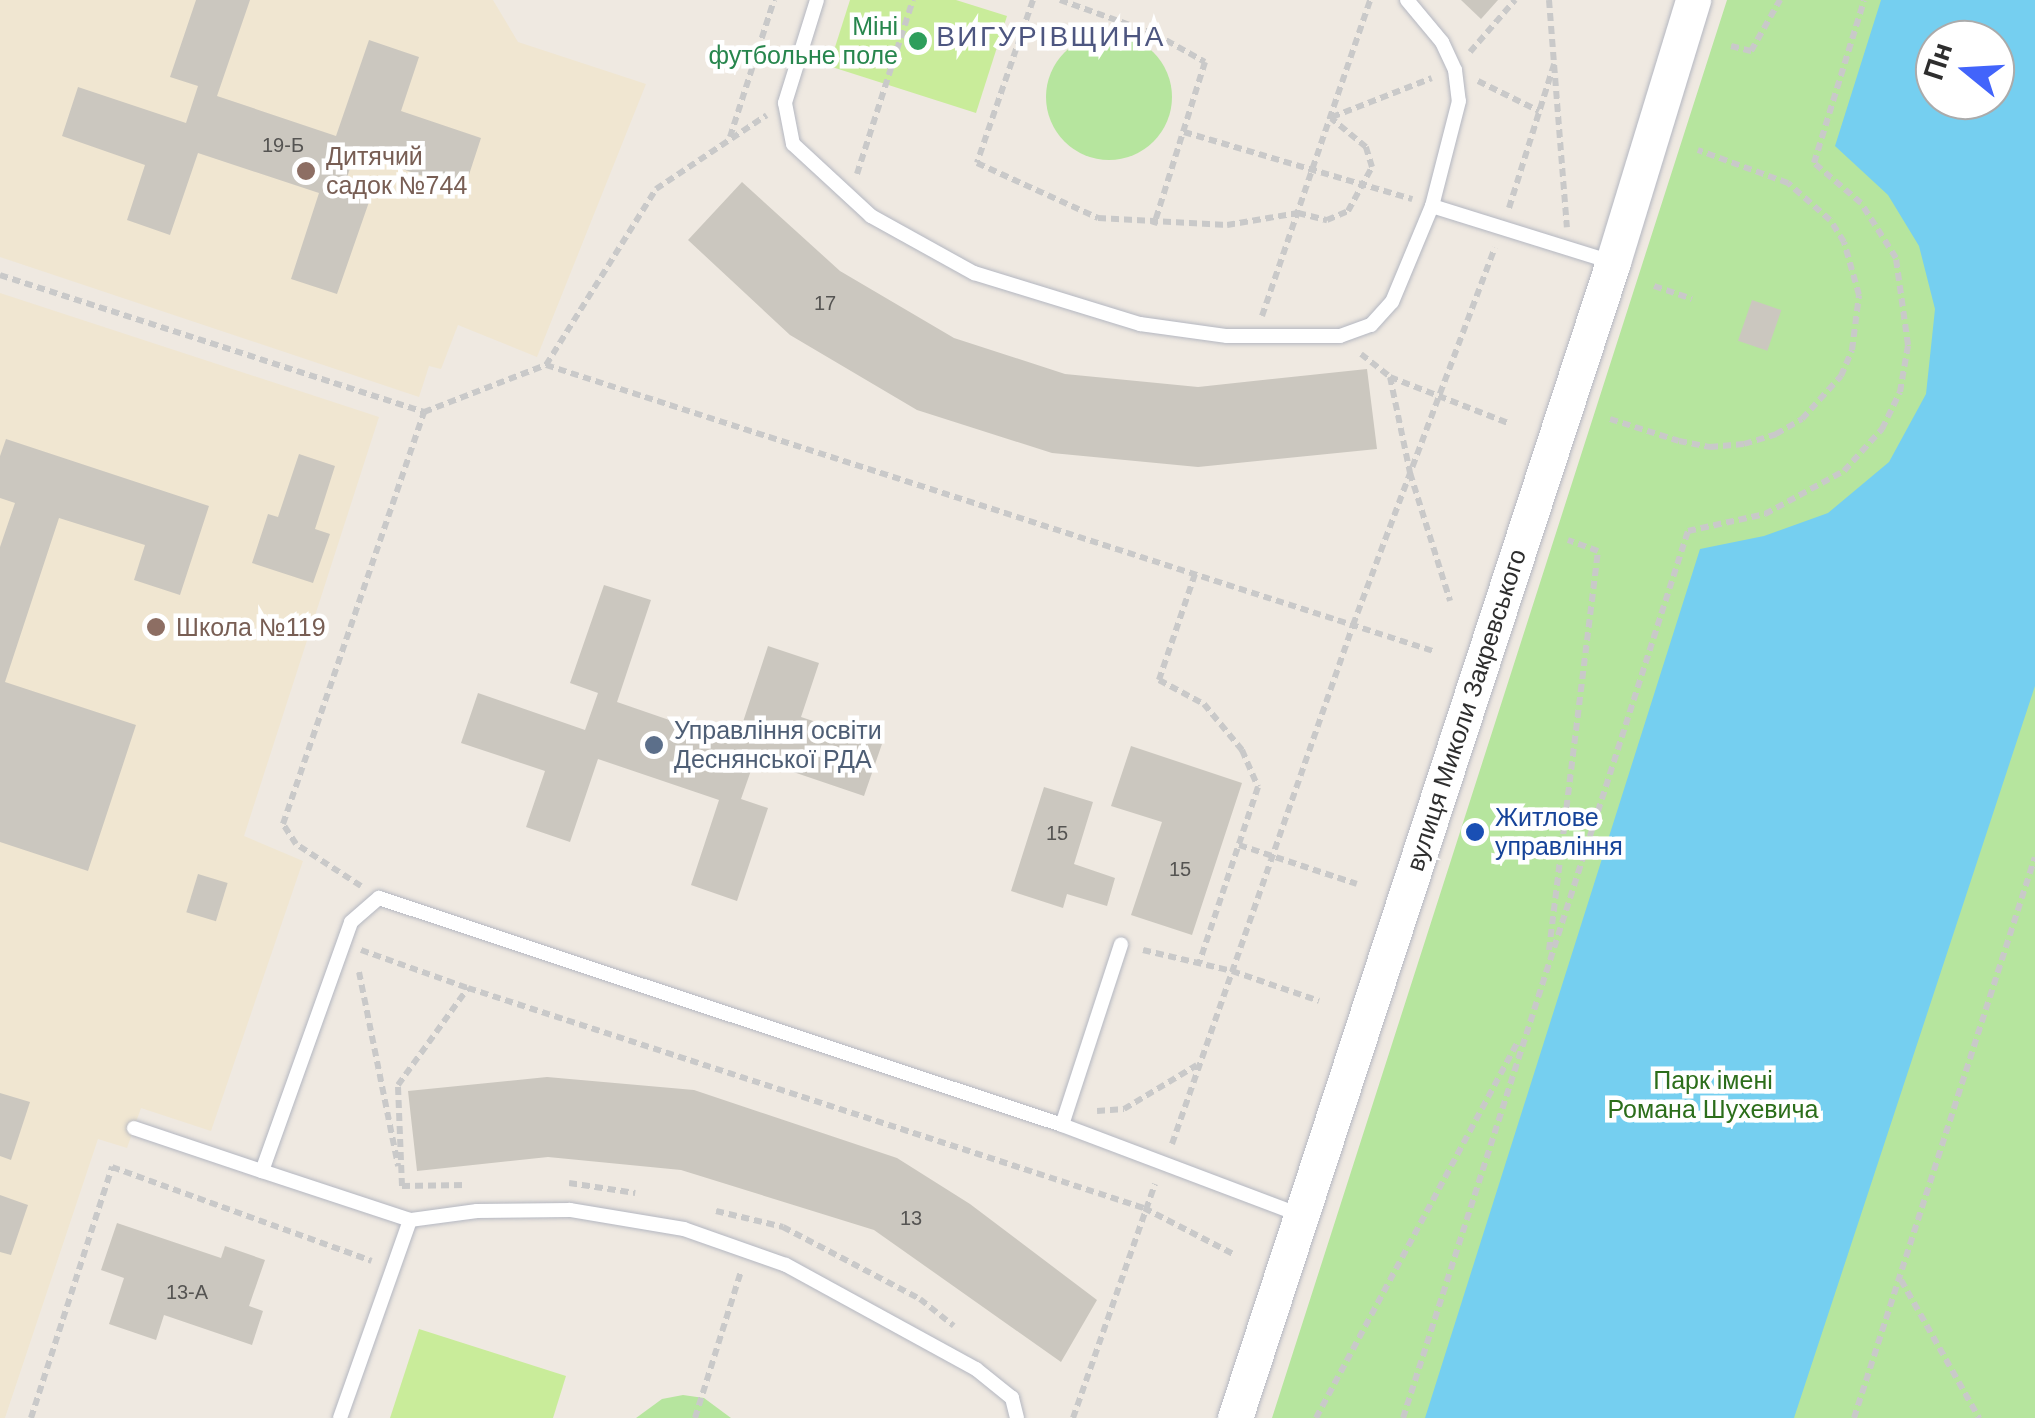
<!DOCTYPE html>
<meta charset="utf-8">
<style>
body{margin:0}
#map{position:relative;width:2035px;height:1418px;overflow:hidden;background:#efe9e1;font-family:Helvetica,sans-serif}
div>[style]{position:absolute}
.education>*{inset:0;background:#f0e6d1}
.green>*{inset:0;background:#b6e59e}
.round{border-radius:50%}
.pitch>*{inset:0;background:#c9ec9a}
.water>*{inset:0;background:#75cff0}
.building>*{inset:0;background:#cbc7bf;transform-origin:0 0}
.path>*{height:6px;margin-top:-3px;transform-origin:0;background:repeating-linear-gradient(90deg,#c9c9c9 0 8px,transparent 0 13px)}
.roads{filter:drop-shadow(0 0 2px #b4b7c1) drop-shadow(0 0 2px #b4b7c1)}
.service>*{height:14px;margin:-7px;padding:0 7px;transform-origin:7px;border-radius:7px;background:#fff}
.tertiary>*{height:35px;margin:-17.5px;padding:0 17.5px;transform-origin:17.5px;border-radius:17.5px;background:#fff}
.dots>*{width:28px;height:28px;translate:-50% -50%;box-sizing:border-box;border:5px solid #fff;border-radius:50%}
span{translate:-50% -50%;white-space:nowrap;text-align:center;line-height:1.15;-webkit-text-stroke:9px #fff;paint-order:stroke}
.number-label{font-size:20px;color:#555452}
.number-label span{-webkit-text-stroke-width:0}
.leisure-label{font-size:25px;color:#27864d}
.right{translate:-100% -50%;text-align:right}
.education-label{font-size:25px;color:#785e54}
.left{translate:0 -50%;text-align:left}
.street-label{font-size:25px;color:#2e2e2e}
.service-label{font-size:25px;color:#4e5e75}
.transit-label{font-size:25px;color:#164399}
.park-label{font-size:25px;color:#2c6e1b}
.neighbourhood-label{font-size:28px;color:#4d5680;letter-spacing:2.5px}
.north{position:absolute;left:1915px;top:20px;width:100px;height:100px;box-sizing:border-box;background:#fff;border:2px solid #ababab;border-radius:50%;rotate:288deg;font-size:28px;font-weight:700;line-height:40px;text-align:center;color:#2e2e2e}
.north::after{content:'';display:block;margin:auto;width:35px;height:45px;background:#4264fb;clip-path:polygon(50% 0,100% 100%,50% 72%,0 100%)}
</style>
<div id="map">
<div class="education">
<i style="clip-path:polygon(0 0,493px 0,518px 42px,646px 84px,537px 357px,458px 325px,441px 369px,429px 366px,419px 397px,0 257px)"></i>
<i style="clip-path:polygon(0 293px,379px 417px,244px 836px,303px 861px,211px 1131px,141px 1108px,127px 1148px,98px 1139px,5px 1418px,0 1418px)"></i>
</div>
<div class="green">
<i style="clip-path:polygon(evenodd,1727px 0,2035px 0,2035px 1418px,1272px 1418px,1727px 0,1935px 40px,1995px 40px,1995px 100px,1935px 100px,1935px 40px)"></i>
<i class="round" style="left:1046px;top:34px;width:126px;height:126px"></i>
<i style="clip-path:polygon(683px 1395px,704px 1398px,731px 1418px,636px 1418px,662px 1399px)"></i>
</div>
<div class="pitch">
<i style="clip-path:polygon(850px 0,956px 0,1007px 16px,976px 113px,829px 66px)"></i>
<i style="clip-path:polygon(419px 1329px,566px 1376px,553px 1418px,390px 1418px)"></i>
</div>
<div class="water">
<i style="clip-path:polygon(evenodd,1881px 0,2035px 0,2035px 686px,1794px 1418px,1425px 1418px,1700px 549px,1764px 536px,1828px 513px,1889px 462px,1926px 394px,1935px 309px,1919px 246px,1888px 195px,1835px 146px,1881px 0,1935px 40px,1995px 40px,1995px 100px,1935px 100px,1935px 40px)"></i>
</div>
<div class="building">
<i style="clip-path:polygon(196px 0,250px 0,217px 96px,336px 136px,369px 40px,419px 57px,401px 111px,481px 138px,464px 190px,355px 153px,342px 193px,369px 202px,337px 294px,291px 279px,319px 193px,198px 153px,170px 235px,127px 220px,145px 165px,62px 136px,78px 87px,186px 123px,198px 86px,170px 77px)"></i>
<i style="clip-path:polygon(1461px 0,1498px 0,1481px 19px)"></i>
<i style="clip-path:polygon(742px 182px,840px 271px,954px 338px,1065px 374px,1198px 387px,1367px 369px,1377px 449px,1198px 467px,1052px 453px,917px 410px,790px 335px,688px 240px)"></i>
<i style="left:1752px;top:300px;width:31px;height:43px;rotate:19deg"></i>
<i style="clip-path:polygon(6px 439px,209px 506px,180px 595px,134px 580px,145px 545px,59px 518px,5px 682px,136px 725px,88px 871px,0 842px,0 547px,15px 503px,0 498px,0 456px)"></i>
<i style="clip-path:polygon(299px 454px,335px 466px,315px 529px,330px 534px,313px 583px,252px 563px,268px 514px,278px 517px)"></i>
<i style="clip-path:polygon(604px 585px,651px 600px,617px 702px,736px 743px,768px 646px,819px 663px,801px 717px,882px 744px,864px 796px,755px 759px,741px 799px,768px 808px,737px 901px,691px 885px,719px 800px,598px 759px,570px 842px,526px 827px,545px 771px,461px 743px,478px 693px,585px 730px,598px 693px,570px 683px)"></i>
<i style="clip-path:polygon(1131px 746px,1242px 783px,1192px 935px,1131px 915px,1162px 822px,1111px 806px)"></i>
<i style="clip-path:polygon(1044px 787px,1093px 802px,1074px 864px,1115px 878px,1107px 906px,1067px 894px,1063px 908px,1011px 891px)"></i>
<i style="left:198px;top:874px;width:31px;height:40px;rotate:17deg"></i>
<i style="clip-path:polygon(547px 1077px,694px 1090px,897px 1158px,970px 1204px,1097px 1300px,1061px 1362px,874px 1230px,681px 1170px,548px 1157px,417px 1171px,408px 1091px)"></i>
<i style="clip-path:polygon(0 1093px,30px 1102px,11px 1160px,0 1156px)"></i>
<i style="clip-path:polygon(0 1195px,28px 1205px,11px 1255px,0 1252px)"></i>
<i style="clip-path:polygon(117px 1223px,221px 1258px,225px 1246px,265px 1260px,249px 1306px,263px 1311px,252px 1345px,164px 1315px,156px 1340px,109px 1324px,124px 1278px,101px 1270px)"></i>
</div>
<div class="path">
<i style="left:1033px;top:0;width:172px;rotate:109deg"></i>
<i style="left:977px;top:163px;width:133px;rotate:24.4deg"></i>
<i style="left:1098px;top:218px;width:129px;rotate:3.1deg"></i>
<i style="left:1227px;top:225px;width:72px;rotate:-9.6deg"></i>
<i style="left:1298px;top:213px;width:30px;rotate:14deg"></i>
<i style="left:1327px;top:220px;width:23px;rotate:-23deg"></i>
<i style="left:1348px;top:211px;width:50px;rotate:-61.4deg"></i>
<i style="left:1372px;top:167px;width:21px;rotate:-107deg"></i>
<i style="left:1366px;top:147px;width:45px;rotate:-140.4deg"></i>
<i style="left:1060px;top:0;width:101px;rotate:19.7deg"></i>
<i style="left:1155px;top:34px;width:57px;rotate:29.2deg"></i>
<i style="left:1205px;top:62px;width:171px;rotate:107.4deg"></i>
<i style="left:1549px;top:0;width:228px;rotate:85.5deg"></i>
<i style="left:1731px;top:46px;width:21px;rotate:14deg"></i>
<i style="left:1751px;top:51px;width:59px;rotate:-60.4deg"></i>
<i style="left:1470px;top:52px;width:69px;rotate:-49.1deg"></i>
<i style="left:1478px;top:81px;width:68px;rotate:26.2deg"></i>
<i style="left:1332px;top:117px;width:107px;rotate:-21.3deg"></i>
<i style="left:1184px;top:132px;width:238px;rotate:16.4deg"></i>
<i style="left:730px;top:137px;width:144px;rotate:-72.2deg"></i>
<i style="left:857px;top:174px;width:183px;rotate:-72.2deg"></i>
<i style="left:1509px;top:208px;width:151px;rotate:-72.6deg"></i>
<i style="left:0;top:275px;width:446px;rotate:17.9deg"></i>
<i style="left:1654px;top:286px;width:40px;rotate:18.9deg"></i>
<i style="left:1262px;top:316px;width:334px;rotate:-71.1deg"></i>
<i style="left:1361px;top:354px;width:37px;rotate:38deg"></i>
<i style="left:1390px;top:377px;width:127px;rotate:21.3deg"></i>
<i style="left:546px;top:365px;width:932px;rotate:17.87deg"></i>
<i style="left:1390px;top:377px;width:98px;rotate:78.2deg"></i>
<i style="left:1410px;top:473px;width:134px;rotate:72.6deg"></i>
<i style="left:1610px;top:419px;width:72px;rotate:17.7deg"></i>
<i style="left:1679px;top:441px;width:32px;rotate:11deg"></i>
<i style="left:1710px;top:447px;width:34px;rotate:-5deg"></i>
<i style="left:1744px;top:444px;width:34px;rotate:-17deg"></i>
<i style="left:1776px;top:434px;width:30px;rotate:-30deg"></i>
<i style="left:1802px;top:419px;width:58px;rotate:-47.8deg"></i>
<i style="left:1841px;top:376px;width:28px;rotate:-67deg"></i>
<i style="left:1852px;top:350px;width:55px;rotate:-82.7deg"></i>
<i style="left:1859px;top:295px;width:55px;rotate:-105.8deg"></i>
<i style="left:1844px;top:242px;width:26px;rotate:-122deg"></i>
<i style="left:1830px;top:220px;width:56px;rotate:-138.6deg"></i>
<i style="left:1788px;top:183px;width:96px;rotate:-159.9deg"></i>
<i style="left:1195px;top:574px;width:112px;rotate:108.8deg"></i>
<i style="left:1159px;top:680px;width:51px;rotate:28.1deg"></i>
<i style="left:1204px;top:704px;width:60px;rotate:50.4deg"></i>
<i style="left:1242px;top:750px;width:40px;rotate:66.6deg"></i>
<i style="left:1258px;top:787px;width:186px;rotate:108.5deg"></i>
<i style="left:1239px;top:845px;width:124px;rotate:18.3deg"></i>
<i style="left:361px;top:886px;width:77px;rotate:-147.1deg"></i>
<i style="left:296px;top:844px;width:24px;rotate:-123deg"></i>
<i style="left:283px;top:824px;width:435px;rotate:-71.1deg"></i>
<i style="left:424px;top:412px;width:131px;rotate:-21.1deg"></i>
<i style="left:546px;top:365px;width:208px;rotate:-58deg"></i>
<i style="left:656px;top:189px;width:133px;rotate:-33.7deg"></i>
<i style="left:361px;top:950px;width:114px;rotate:19.6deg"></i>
<i style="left:1143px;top:950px;width:91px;rotate:13.3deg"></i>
<i style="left:1232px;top:971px;width:92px;rotate:19deg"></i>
<i style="left:1549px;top:950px;width:402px;rotate:-83deg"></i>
<i style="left:1598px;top:551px;width:32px;rotate:-160deg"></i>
<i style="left:359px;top:972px;width:198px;rotate:78.6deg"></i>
<i style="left:1097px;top:1111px;width:27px;rotate:-4deg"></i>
<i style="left:1124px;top:1109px;width:85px;rotate:-31.1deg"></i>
<i style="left:1172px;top:1144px;width:550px;rotate:-70.77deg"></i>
<i style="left:1353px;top:625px;width:403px;rotate:-69.4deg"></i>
<i style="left:569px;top:1183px;width:67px;rotate:8.6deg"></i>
<i style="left:402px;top:1186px;width:101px;rotate:-92.3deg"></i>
<i style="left:398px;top:1085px;width:120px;rotate:-54.2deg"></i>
<i style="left:468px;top:988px;width:711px;rotate:18.03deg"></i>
<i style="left:1144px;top:1208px;width:102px;rotate:27.3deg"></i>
<i style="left:402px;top:1186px;width:64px;rotate:-0.9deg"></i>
<i style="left:716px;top:1211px;width:69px;rotate:13.4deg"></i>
<i style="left:783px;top:1227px;width:155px;rotate:27.7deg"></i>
<i style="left:920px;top:1299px;width:43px;rotate:38.5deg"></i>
<i style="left:1901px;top:1280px;width:159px;rotate:60.5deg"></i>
<i style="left:31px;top:1418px;width:264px;rotate:-72.1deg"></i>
<i style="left:112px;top:1167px;width:276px;rotate:19.9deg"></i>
<i style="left:695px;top:1418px;width:154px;rotate:-72.6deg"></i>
<i style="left:1073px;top:1418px;width:248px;rotate:-70.7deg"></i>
<i style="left:1316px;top:1418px;width:428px;rotate:-61.8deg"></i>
<i style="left:1403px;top:1418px;width:932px;rotate:-72.19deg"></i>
<i style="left:1688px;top:531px;width:79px;rotate:-12.4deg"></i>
<i style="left:1765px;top:514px;width:90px;rotate:-28.6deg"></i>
<i style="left:1844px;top:471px;width:57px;rotate:-47.9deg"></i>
<i style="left:1882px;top:429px;width:41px;rotate:-64.1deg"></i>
<i style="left:1900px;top:392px;width:48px;rotate:-80.3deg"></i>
<i style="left:1908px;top:345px;width:88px;rotate:-97.9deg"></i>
<i style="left:1896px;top:258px;width:65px;rotate:-122.5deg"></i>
<i style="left:1861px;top:203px;width:62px;rotate:-139.6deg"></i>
<i style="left:1814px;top:163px;width:170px;rotate:-72.9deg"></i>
<i style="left:1854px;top:1418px;width:589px;rotate:-72.12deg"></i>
</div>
<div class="roads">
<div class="service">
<i style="left:817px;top:0;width:108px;rotate:107.3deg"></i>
<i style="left:785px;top:103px;width:42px;rotate:79deg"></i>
<i style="left:793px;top:144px;width:106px;rotate:42.7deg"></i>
<i style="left:871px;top:216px;width:118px;rotate:29deg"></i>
<i style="left:974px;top:273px;width:174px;rotate:17.1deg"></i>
<i style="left:1140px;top:324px;width:88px;rotate:7.9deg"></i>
<i style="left:1227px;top:336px;width:113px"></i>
<i style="left:1340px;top:336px;width:33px;rotate:-20deg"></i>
<i style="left:1371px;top:325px;width:31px;rotate:-48deg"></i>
<i style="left:1392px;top:302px;width:104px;rotate:-67.4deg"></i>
<i style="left:1432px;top:206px;width:189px;rotate:17.3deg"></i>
<i style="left:1407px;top:0;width:55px;rotate:50.2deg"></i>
<i style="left:1442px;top:42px;width:31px;rotate:65deg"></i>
<i style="left:1455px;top:70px;width:31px;rotate:83deg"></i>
<i style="left:1459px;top:101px;width:108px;rotate:104.4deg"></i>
<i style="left:1062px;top:1125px;width:190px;rotate:-71.9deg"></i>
<i style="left:134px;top:1128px;width:135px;rotate:18.6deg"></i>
<i style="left:340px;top:1418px;width:210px;rotate:-70.5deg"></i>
<i style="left:1017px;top:1418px;width:21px;rotate:-104deg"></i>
<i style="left:1012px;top:1398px;width:46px;rotate:-141.1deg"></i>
<i style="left:976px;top:1369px;width:217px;rotate:-151.3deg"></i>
<i style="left:786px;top:1265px;width:108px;rotate:-160.6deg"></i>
<i style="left:684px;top:1229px;width:116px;rotate:-170.5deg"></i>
<i style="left:570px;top:1210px;width:93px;rotate:179.4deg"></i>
<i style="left:477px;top:1211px;width:68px;rotate:172.3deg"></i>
<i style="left:410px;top:1220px;width:156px;rotate:-161.7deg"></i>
<i style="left:262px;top:1171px;width:264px;rotate:-70.3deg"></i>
<i style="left:351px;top:922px;width:37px;rotate:-41deg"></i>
<i style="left:379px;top:898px;width:720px;rotate:18.38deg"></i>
<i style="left:1062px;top:1125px;width:254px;rotate:20.7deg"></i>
</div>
<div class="tertiary">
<i style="left:1235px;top:1418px;width:1216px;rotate:-71.89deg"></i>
<i style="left:1613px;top:262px;width:274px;rotate:-73deg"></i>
</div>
</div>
<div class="dots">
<i style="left:918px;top:41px;background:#2e9e5b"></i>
<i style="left:306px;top:171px;background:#8d6e63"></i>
<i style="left:156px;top:627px;background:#8d6e63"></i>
<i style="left:654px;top:745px;background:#5c6f8a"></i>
<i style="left:1475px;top:832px;background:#1a4fb4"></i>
</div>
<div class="number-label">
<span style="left:283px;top:145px">19-Б</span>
<span style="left:825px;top:303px">17</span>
<span style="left:1057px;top:833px">15</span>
<span style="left:1180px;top:869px">15</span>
<span style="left:911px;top:1218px">13</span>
<span style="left:187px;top:1292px">13-А</span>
</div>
<div class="leisure-label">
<span class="right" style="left:898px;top:41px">Міні<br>футбольне поле</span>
</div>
<div class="education-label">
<span class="left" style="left:326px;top:171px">Дитячий<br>садок №744</span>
<span class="left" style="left:176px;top:627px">Школа №119</span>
</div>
<div class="street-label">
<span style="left:1466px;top:710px;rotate:-72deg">вулиця Миколи Закревського</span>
</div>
<div class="service-label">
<span class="left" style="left:674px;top:745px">Управління освіти<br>Деснянської РДА</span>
</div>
<div class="transit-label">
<span class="left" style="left:1495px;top:832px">Житлове<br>управління</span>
</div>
<div class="park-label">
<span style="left:1713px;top:1095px">Парк імені<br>Романа Шухевича</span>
</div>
<div class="neighbourhood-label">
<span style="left:1051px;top:37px">ВИГУРІВЩИНА</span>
</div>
<div class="north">Пн</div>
</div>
